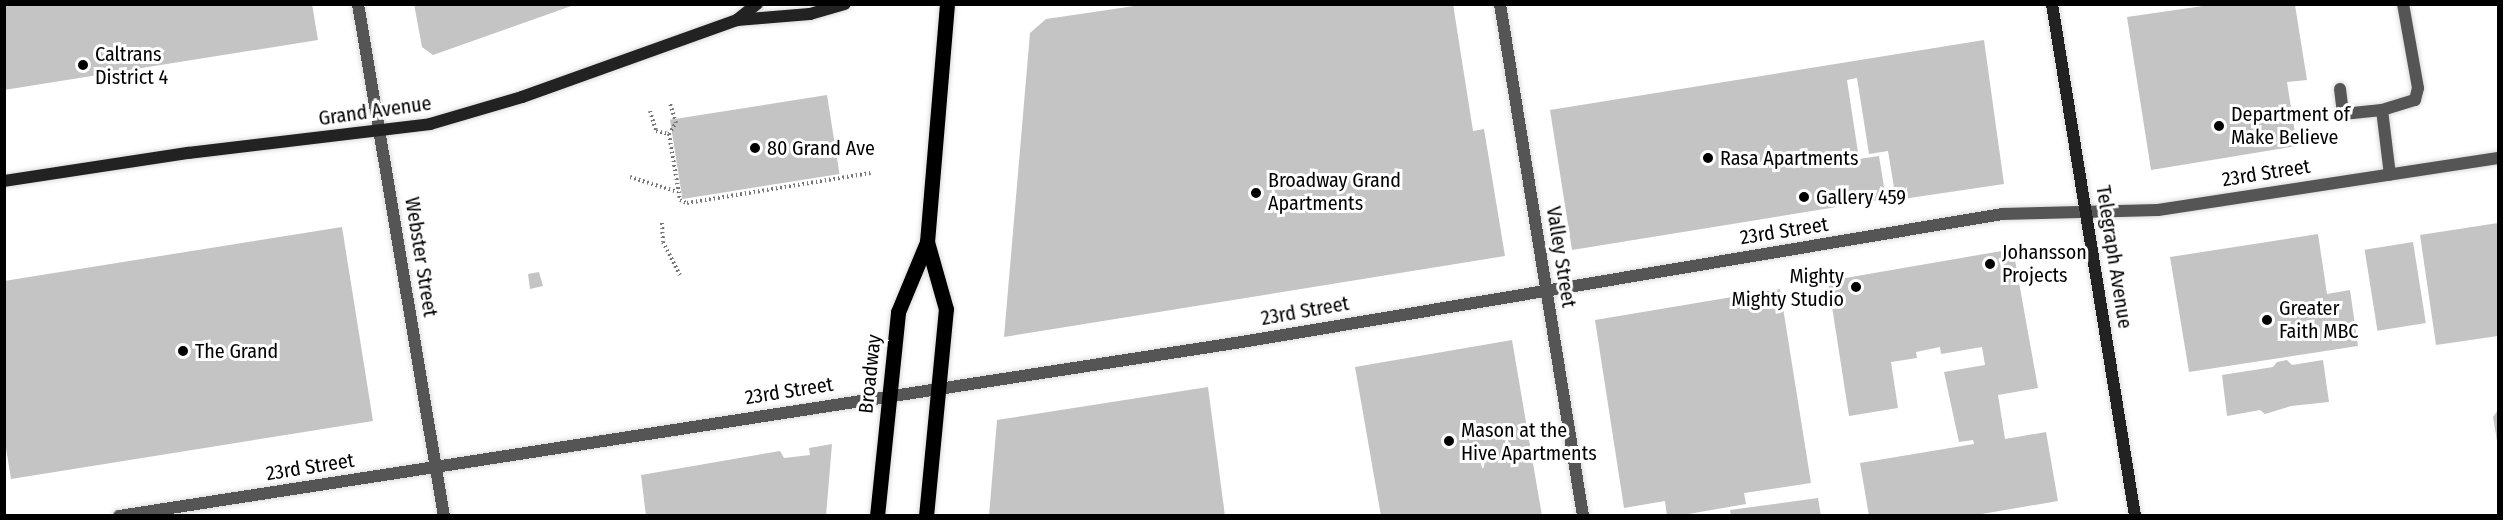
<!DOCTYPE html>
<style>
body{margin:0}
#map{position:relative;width:2503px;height:520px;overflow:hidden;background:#fff;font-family:"Fira Sans Condensed",sans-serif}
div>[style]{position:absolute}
.building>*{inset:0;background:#c4c4c4;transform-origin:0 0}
.path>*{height:4px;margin-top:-2px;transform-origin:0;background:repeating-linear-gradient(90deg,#777 0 1.5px,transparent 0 4.5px)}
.roads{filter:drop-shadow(0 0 2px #dbdbdb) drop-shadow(0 0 2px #dbdbdb)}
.lane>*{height:12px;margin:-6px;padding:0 6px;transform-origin:6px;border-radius:6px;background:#555}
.street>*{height:12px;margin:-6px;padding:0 6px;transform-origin:6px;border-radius:6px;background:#555}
.secondary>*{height:12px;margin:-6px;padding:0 6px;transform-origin:6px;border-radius:6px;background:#222}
.primary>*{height:15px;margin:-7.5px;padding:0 7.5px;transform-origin:7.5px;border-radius:7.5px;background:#000}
.dots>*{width:16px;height:16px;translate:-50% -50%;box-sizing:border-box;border:3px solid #fff;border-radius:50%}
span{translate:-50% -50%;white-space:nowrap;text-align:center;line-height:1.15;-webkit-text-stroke:6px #fff;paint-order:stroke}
.poi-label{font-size:20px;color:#000}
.left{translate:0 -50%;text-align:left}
.right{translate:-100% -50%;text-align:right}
.street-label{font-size:20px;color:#000}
.frame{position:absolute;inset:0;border:6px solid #000;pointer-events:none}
</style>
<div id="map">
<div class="building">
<i style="clip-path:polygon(4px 4px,312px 4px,318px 40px,4px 90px)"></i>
<i style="clip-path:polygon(414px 4px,574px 4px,574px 5px,433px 55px,422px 47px)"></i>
<i style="clip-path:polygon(1148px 4px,1453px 4px,1473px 131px,1484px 129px,1505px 256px,1004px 337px,1030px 33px,1046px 19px)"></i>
<i style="clip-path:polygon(2210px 5px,2295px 5px,2307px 80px,2287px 82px,2297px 146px,2151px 170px,2127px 17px)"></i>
<i style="clip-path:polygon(1984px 40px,2004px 184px,1896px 200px,1888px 151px,1869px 154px,1857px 78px,1847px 80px,1859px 159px,1879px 156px,1886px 199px,1572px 250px,1550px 110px)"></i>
<i style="left:827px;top:95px;width:80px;height:159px;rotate:81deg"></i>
<i style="clip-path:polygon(2498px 223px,2498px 336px,2436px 345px,2420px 235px)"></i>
<i style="clip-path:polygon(342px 227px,373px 421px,11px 479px,4px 436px,4px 281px)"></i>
<i style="clip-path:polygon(2318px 234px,2327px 294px,2350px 290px,2358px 346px,2189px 372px,2170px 257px)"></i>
<i style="left:2413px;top:242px;width:82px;height:49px;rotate:81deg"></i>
<i style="clip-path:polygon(2013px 249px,2038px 388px,1998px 395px,2005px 439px,2046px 432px,2058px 501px,1970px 516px,1869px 516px,1860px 463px,1974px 444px,1973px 440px,1959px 442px,1944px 372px,1985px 365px,1982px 347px,1941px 354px,1940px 347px,1916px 352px,1917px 358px,1891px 362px,1898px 408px,1849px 416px,1828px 281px)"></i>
<i style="clip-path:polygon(539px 272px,543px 286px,530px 289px,528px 274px)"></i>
<i style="clip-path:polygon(1780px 289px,1811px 483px,1744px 493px,1746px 504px,1677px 516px,1667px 516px,1665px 501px,1624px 508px,1595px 320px)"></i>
<i style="clip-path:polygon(1512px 340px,1542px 516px,1381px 516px,1355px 367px)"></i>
<i style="clip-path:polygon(2287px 360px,2292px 365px,2323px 360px,2329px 402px,2291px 406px,2265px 414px,2260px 410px,2227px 416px,2222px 375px,2273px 367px,2277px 362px)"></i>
<i style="clip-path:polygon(1208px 387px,1225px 516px,989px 516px,997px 420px)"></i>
<i style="clip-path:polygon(2498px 410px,2498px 441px,2497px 441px,2493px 417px)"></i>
<i style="clip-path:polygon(832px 444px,826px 516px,646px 516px,641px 475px,780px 451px,784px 458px,810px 455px,809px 448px)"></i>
<i style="clip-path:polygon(1818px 498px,1821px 516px,1731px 516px,1730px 510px)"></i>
</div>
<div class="path">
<i style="left:650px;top:111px;width:21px;rotate:73deg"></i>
<i style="left:656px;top:131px;width:13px;rotate:13deg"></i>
<i style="left:669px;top:134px;width:13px;rotate:-58deg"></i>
<i style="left:676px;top:123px;width:21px;rotate:-107deg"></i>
<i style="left:669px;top:134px;width:67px;rotate:80.5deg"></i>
<i style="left:680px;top:200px;width:8px;rotate:23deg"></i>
<i style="left:687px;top:203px;width:186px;rotate:-9.3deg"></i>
<i style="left:630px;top:177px;width:50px;rotate:17.4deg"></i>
<i style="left:662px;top:223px;width:19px;rotate:87deg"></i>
<i style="left:663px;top:242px;width:37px;rotate:63deg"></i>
</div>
<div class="roads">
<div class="lane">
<i style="left:2340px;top:89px;width:25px;rotate:83deg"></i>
<i style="left:2343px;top:114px;width:39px;rotate:-6deg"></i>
<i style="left:2382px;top:110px;width:65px;rotate:83deg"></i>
<i style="left:2382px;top:110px;width:34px;rotate:-17deg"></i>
<i style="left:2415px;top:100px;width:12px;rotate:-76deg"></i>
<i style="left:2418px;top:88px;width:85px;rotate:-100.1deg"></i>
</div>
<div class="street">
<i style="left:358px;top:4px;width:519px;rotate:80.47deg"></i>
<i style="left:1500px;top:4px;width:519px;rotate:80.79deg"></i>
<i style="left:119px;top:516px;width:1142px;rotate:-8.81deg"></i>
<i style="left:1248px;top:341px;width:765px;rotate:-9.56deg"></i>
<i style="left:2002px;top:214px;width:156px;rotate:-1.5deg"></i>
<i style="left:2158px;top:210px;width:344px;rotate:-8.7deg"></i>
</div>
<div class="secondary">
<i style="left:2052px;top:4px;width:519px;rotate:80.79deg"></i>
<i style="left:737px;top:20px;width:26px;rotate:-39deg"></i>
<i style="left:4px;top:181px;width:186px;rotate:-8.7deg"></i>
<i style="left:188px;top:153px;width:244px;rotate:-6.8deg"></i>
<i style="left:430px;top:124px;width:96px;rotate:-16.4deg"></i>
<i style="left:522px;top:97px;width:228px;rotate:-19.7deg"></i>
<i style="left:737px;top:20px;width:73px;rotate:-4.7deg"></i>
<i style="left:810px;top:14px;width:36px;rotate:-16deg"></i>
</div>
<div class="primary">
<i style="left:877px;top:516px;width:205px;rotate:-84.1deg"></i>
<i style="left:898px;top:312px;width:76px;rotate:-67.5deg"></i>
<i style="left:927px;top:242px;width:239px;rotate:-85.2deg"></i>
<i style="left:926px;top:516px;width:208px;rotate:-84.5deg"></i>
<i style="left:946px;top:309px;width:70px;rotate:-105.8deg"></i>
</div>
</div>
<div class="dots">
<i style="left:83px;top:65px;background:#000"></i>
<i style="left:2219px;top:126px;background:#000"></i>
<i style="left:755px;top:148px;background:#000"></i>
<i style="left:1708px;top:158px;background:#000"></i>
<i style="left:1256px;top:193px;background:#000"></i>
<i style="left:1804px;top:197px;background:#000"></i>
<i style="left:1990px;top:264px;background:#000"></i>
<i style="left:1856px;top:287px;background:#000"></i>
<i style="left:2267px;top:320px;background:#000"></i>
<i style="left:183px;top:351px;background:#000"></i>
<i style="left:1449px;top:441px;background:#000"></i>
</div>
<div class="poi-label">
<span class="left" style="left:95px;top:66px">Caltrans<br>District 4</span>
<span class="left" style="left:2231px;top:126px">Department of<br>Make Believe</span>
<span class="left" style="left:767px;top:148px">80 Grand Ave</span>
<span class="left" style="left:1720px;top:158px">Rasa Apartments</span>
<span class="left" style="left:1268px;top:192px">Broadway Grand<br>Apartments</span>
<span class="left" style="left:1816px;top:197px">Gallery 459</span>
<span class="left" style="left:2002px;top:264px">Johansson<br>Projects</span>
<span class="right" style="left:1844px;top:288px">Mighty<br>Mighty Studio</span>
<span class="left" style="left:2279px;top:320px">Greater<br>Faith MBC</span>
<span class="left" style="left:195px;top:351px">The Grand</span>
<span class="left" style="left:1461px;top:442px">Mason at the<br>Hive Apartments</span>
</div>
<div class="street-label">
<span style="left:375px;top:111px;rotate:-8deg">Grand Avenue</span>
<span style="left:2266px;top:173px;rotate:-9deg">23rd Street</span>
<span style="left:1784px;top:231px;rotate:-9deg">23rd Street</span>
<span style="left:421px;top:257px;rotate:81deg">Webster Street</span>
<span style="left:1561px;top:257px;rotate:81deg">Valley Street</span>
<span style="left:2114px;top:257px;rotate:81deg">Telegraph Avenue</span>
<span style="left:1305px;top:311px;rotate:-10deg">23rd Street</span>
<span style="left:870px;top:374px;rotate:-84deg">Broadway</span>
<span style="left:789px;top:391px;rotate:-9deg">23rd Street</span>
<span style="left:310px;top:467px;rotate:-9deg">23rd Street</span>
</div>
<div class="frame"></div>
</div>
